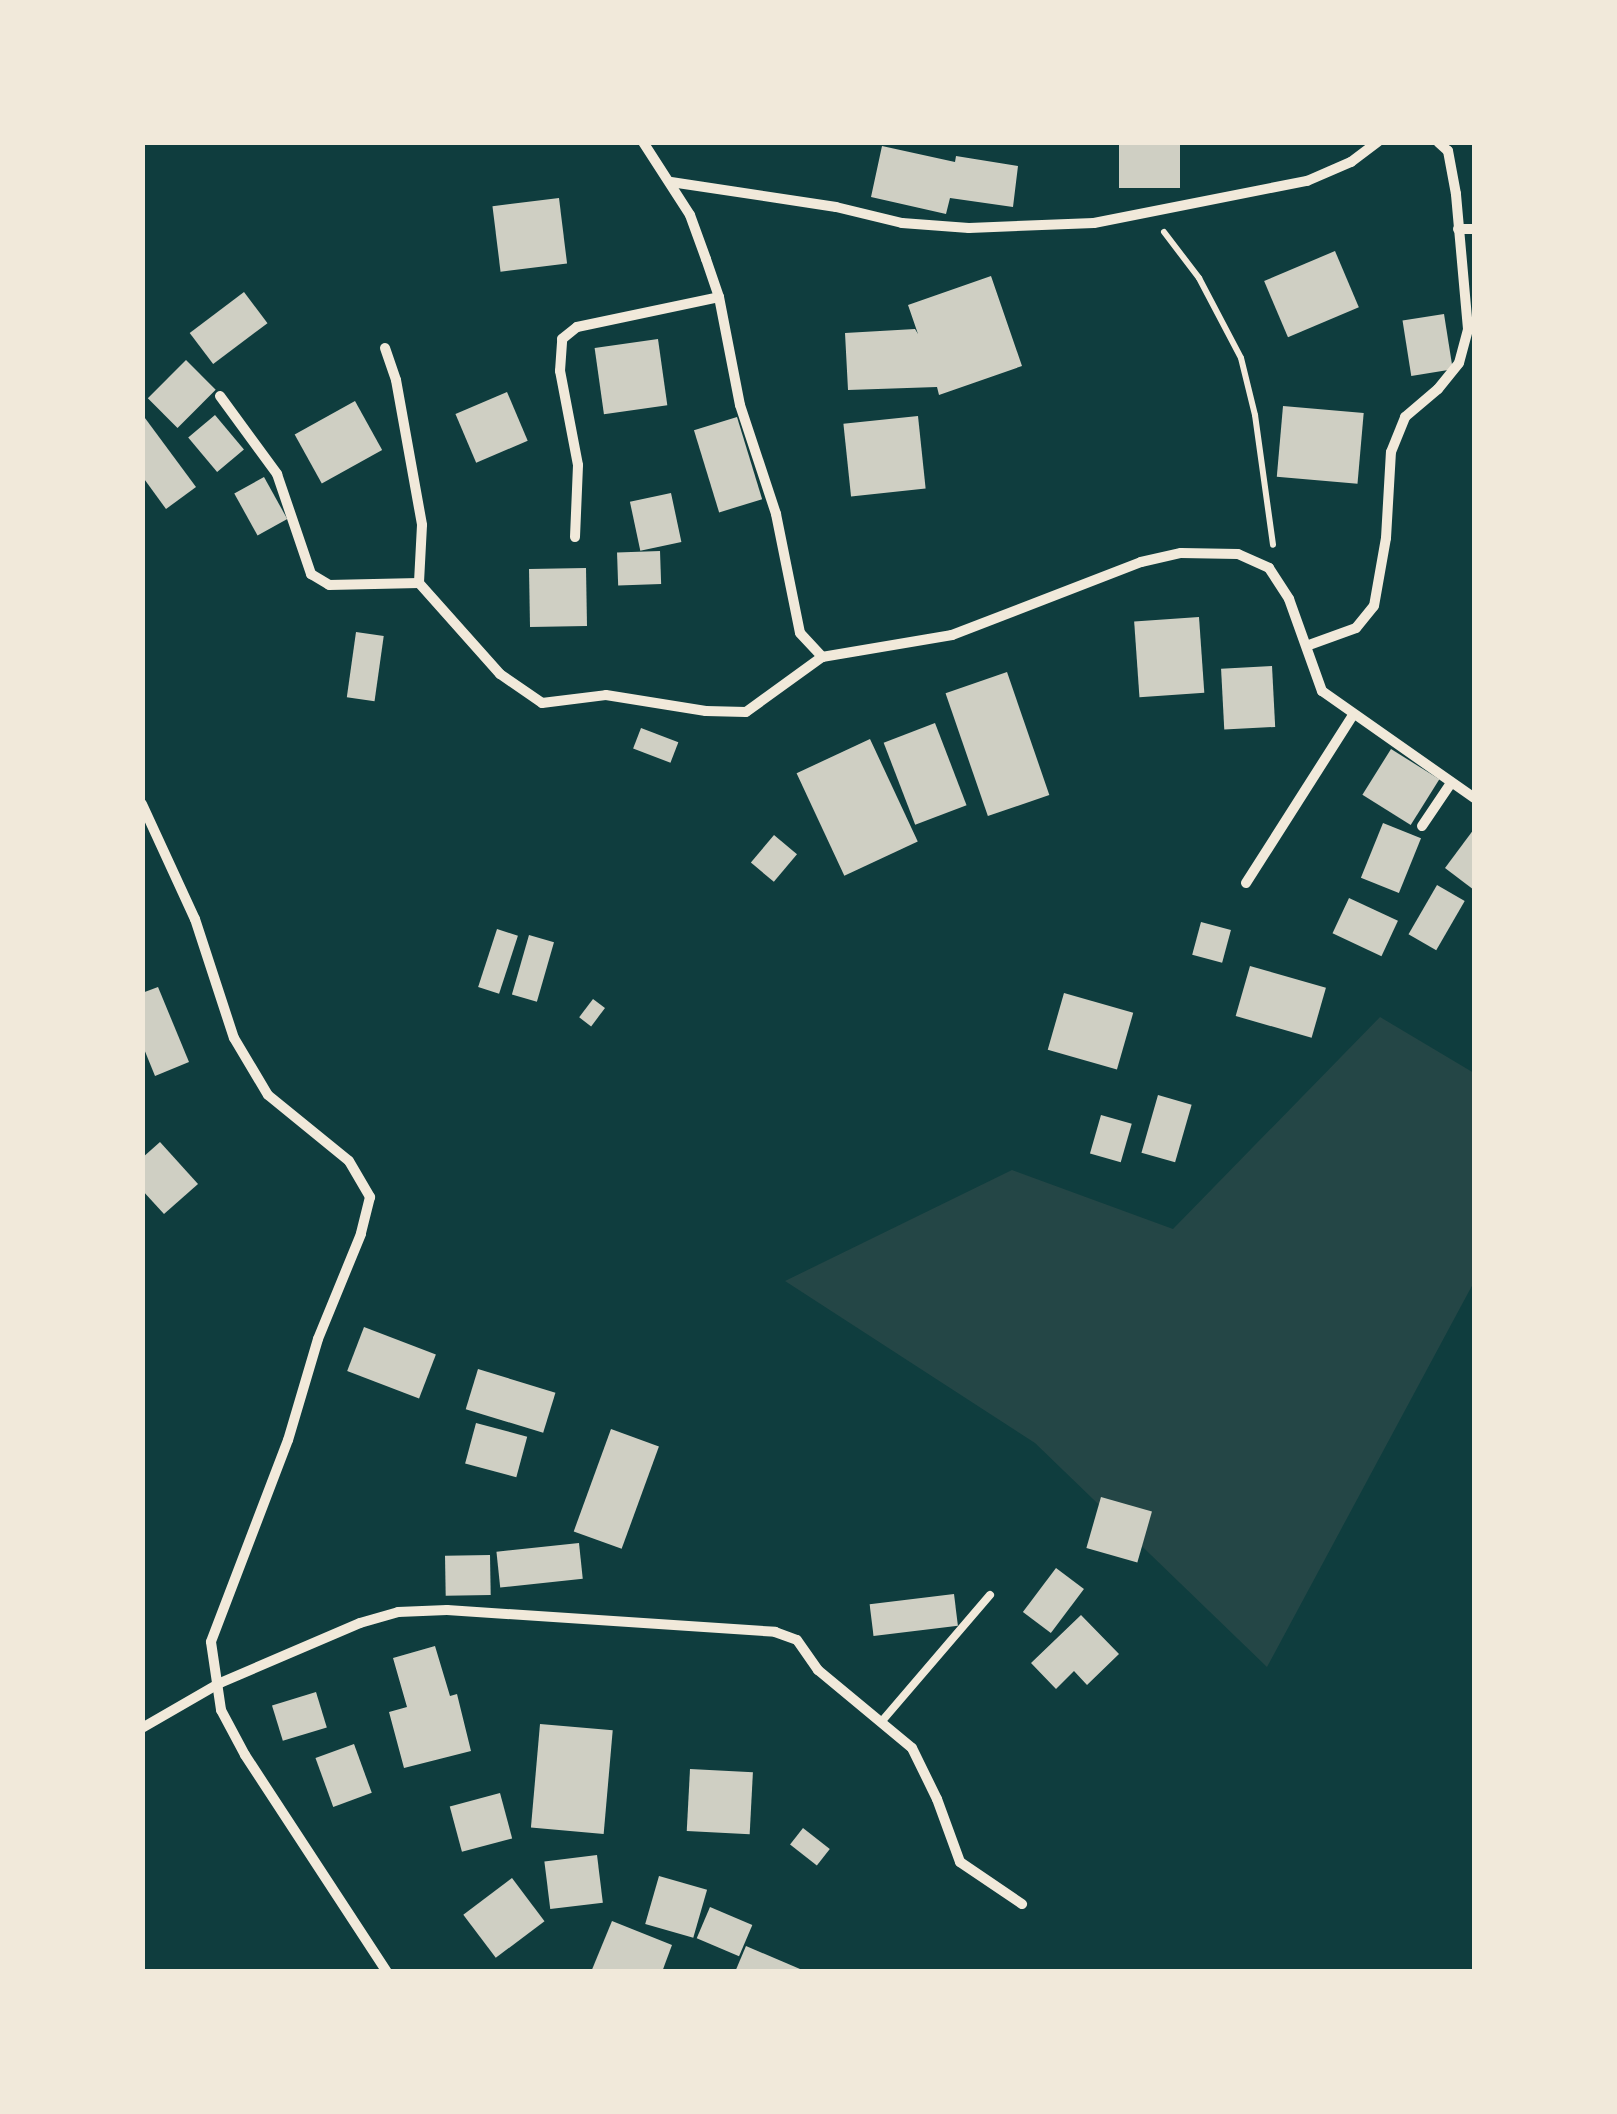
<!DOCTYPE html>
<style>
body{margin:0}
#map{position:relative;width:1617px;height:2114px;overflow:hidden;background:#0f3d3e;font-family:"Noto Sans",sans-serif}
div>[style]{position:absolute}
.green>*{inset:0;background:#244646}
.building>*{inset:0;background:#cfcfc3;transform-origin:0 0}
.path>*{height:6px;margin:-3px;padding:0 3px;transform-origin:3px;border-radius:3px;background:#f1e9da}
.service>*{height:8px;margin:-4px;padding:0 4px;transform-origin:4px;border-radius:4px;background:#f1e9da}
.minor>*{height:10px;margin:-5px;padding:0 5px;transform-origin:5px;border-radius:5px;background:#f1e9da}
span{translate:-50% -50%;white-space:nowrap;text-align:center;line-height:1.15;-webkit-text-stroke:10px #f1e9da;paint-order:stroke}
.frame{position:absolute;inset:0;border:145px solid #f1e9da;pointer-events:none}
</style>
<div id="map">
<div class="green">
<i style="clip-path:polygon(1380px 1017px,1474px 1073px,1474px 1282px,1267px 1667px,1035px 1443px,785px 1281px,1012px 1170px,1173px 1229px)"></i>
</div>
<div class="building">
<i style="left:1119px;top:142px;width:61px;height:46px"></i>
<i style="clip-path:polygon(882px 146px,955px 162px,956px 156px,1018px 166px,1013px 207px,950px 198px,946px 214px,871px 197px)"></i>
<i style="left:559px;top:198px;width:66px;height:67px;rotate:83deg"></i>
<i style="left:1335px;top:251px;width:61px;height:77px;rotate:67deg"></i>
<i style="clip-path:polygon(991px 276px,1022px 366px,939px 395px,937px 387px,848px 390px,845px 333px,915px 329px,918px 334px,908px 305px)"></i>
<i style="left:244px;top:292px;width:39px;height:68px;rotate:53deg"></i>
<i style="left:1444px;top:314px;width:56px;height:42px;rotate:81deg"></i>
<i style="left:658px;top:339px;width:67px;height:64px;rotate:82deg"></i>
<i style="left:186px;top:360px;width:42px;height:54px;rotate:45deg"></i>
<i style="left:507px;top:392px;width:53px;height:56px;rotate:67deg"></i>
<i style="left:355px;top:401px;width:56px;height:69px;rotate:61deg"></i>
<i style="left:1283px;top:406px;width:81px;height:71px;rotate:5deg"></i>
<i style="clip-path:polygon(142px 414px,196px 487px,166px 509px,142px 476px)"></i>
<i style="left:215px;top:415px;width:45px;height:35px;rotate:50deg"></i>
<i style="left:918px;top:416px;width:73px;height:75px;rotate:84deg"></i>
<i style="left:737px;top:417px;width:86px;height:45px;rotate:73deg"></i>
<i style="left:264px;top:477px;width:48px;height:34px;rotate:61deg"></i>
<i style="left:671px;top:493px;width:50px;height:42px;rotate:78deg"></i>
<i style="left:660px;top:551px;width:33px;height:43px;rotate:88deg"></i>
<i style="left:586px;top:568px;width:58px;height:57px;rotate:89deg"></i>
<i style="left:1199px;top:617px;width:76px;height:65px;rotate:86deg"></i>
<i style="left:356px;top:632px;width:28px;height:66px;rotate:8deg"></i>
<i style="left:1272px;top:666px;width:61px;height:51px;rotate:87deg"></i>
<i style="left:1007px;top:672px;width:130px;height:65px;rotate:71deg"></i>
<i style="left:935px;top:723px;width:88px;height:55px;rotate:69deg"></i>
<i style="left:641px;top:728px;width:40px;height:22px;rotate:21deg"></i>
<i style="left:870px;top:739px;width:113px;height:81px;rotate:65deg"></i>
<i style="left:1391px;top:749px;width:57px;height:54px;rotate:32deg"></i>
<i style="left:1383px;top:823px;width:41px;height:59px;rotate:22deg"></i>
<i style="clip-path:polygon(1474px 829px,1474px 890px,1445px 868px)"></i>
<i style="left:774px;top:835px;width:30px;height:36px;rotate:40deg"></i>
<i style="left:1437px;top:885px;width:32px;height:57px;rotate:30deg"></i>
<i style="left:1349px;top:898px;width:54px;height:39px;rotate:25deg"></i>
<i style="left:1201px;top:922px;width:31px;height:34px;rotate:15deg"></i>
<i style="left:497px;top:929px;width:22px;height:61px;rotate:18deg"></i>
<i style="left:529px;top:935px;width:26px;height:62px;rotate:16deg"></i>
<i style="left:1250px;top:966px;width:79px;height:52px;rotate:16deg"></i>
<i style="clip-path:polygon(158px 987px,189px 1062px,155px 1076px,142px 1044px,142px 993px)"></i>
<i style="left:1064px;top:993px;width:72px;height:59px;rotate:16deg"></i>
<i style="left:593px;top:999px;width:15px;height:23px;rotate:37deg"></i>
<i style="left:1158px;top:1095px;width:35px;height:60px;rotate:16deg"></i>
<i style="left:1101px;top:1115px;width:32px;height:40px;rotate:16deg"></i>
<i style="clip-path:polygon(160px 1142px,198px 1184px,164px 1214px,142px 1190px,142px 1158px)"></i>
<i style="left:364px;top:1327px;width:77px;height:47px;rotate:21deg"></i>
<i style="left:478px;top:1369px;width:81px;height:42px;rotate:17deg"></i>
<i style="left:476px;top:1423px;width:53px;height:42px;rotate:15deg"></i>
<i style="left:611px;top:1429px;width:51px;height:109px;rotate:20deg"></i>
<i style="left:1101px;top:1497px;width:53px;height:53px;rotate:16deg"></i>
<i style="left:579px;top:1543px;width:36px;height:83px;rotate:84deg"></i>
<i style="left:490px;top:1555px;width:40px;height:45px;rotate:89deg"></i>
<i style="left:1056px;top:1568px;width:35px;height:55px;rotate:37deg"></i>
<i style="left:954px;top:1594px;width:32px;height:85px;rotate:83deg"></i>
<i style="clip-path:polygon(1081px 1615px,1119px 1654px,1087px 1685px,1074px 1671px,1056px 1689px,1031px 1663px)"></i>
<i style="clip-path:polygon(435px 1646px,450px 1696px,457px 1694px,471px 1751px,404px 1768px,389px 1712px,407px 1707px,393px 1658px)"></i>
<i style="left:316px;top:1692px;width:37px;height:46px;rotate:73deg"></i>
<i style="left:540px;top:1724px;width:73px;height:104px;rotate:5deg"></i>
<i style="left:354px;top:1744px;width:52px;height:41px;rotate:70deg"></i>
<i style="left:690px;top:1769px;width:63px;height:62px;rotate:3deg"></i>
<i style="left:500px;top:1793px;width:47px;height:52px;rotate:75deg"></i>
<i style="left:803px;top:1828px;width:34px;height:21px;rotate:38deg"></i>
<i style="left:597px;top:1855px;width:48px;height:53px;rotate:83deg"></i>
<i style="left:659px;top:1876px;width:50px;height:50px;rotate:16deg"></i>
<i style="left:512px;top:1878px;width:54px;height:61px;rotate:53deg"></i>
<i style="left:710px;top:1907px;width:46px;height:34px;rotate:23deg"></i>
<i style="clip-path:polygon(612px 1921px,672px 1945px,662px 1972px,591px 1972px)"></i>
<i style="clip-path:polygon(746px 1946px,800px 1969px,735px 1972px)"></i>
</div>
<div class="path">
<i style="left:1164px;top:232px;width:58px;rotate:52.7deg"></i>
<i style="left:1199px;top:278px;width:90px;rotate:62.3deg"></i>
<i style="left:1241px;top:358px;width:59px;rotate:76.2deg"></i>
<i style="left:1255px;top:415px;width:131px;rotate:82.1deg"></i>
</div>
<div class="service">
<i style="left:882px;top:1721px;width:166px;rotate:-49.4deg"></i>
</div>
<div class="minor">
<i style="left:643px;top:142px;width:87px;rotate:57.2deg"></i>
<i style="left:690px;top:215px;width:47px;rotate:70deg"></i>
<i style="left:706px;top:259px;width:40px;rotate:71.1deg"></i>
<i style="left:719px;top:297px;width:110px;rotate:79deg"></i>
<i style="left:740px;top:405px;width:115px;rotate:71.7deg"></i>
<i style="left:776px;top:514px;width:121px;rotate:78.6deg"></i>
<i style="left:800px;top:633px;width:33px;rotate:47deg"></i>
<i style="left:822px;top:657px;width:132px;rotate:-9.6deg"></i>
<i style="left:952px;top:635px;width:203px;rotate:-21.1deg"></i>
<i style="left:1141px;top:562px;width:41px;rotate:-12.7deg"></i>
<i style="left:1181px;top:553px;width:57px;rotate:1deg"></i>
<i style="left:1238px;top:554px;width:34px;rotate:24deg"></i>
<i style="left:1269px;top:568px;width:37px;rotate:57deg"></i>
<i style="left:1289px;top:599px;width:98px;rotate:70.3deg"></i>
<i style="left:1322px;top:691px;width:186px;rotate:35.1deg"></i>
<i style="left:671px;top:182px;width:167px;rotate:8.6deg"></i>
<i style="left:836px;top:207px;width:68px;rotate:13.6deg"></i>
<i style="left:902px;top:223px;width:67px;rotate:4.3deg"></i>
<i style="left:969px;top:228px;width:125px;rotate:-2.3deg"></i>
<i style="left:1094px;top:223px;width:217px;rotate:-11.2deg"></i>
<i style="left:1307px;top:181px;width:48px;rotate:-23.4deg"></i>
<i style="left:1351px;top:162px;width:34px;rotate:-37deg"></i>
<i style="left:1458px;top:229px;width:16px"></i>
<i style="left:385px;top:348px;width:34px;rotate:71deg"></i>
<i style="left:396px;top:380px;width:147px;rotate:79.8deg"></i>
<i style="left:422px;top:525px;width:58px;rotate:93deg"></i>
<i style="left:220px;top:396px;width:97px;rotate:53.8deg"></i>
<i style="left:277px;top:474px;width:106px;rotate:71.2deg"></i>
<i style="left:311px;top:574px;width:21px;rotate:31deg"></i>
<i style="left:329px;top:585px;width:90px;rotate:-1.3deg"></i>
<i style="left:419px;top:583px;width:122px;rotate:48.3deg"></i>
<i style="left:500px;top:674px;width:51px;rotate:34.6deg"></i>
<i style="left:542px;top:703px;width:64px;rotate:-7.1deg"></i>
<i style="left:606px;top:695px;width:101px;rotate:9.1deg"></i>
<i style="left:706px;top:711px;width:40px;rotate:1.4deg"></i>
<i style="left:746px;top:712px;width:94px;rotate:-35.9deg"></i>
<i style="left:575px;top:537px;width:72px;rotate:-87.6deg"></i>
<i style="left:578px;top:465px;width:96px;rotate:-100.8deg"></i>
<i style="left:560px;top:371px;width:32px;rotate:-86deg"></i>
<i style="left:562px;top:339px;width:19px;rotate:-39deg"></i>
<i style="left:577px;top:327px;width:145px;rotate:-11.9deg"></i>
<i style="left:1309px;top:645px;width:50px;rotate:-19.9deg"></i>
<i style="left:1356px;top:628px;width:28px;rotate:-51deg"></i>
<i style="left:1374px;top:606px;width:69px;rotate:-80deg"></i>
<i style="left:1386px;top:538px;width:86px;rotate:-86.7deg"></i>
<i style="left:1391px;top:452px;width:38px;rotate:-68deg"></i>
<i style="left:1405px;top:417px;width:43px;rotate:-40.3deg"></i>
<i style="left:1438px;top:389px;width:33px;rotate:-51deg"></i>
<i style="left:1459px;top:363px;width:35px;rotate:-75deg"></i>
<i style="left:1468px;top:329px;width:136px;rotate:-95.1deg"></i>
<i style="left:1456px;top:194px;width:44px;rotate:-100.5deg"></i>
<i style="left:1448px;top:151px;width:13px;rotate:-138deg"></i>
<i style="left:142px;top:804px;width:127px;rotate:65.3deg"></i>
<i style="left:195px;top:919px;width:125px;rotate:71.9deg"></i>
<i style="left:234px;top:1038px;width:66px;rotate:59.2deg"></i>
<i style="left:268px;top:1095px;width:104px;rotate:39.2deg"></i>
<i style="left:349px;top:1161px;width:42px;rotate:59.7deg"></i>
<i style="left:370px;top:1197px;width:38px;rotate:104deg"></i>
<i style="left:361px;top:1234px;width:113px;rotate:112.3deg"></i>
<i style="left:318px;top:1339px;width:105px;rotate:106.5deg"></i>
<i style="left:288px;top:1440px;width:216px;rotate:110.9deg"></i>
<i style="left:211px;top:1642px;width:69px;rotate:81.6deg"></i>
<i style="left:221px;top:1710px;width:51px;rotate:61.9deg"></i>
<i style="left:245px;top:1755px;width:259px;rotate:56.8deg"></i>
<i style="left:1422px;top:826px;width:52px;rotate:-56deg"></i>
<i style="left:1246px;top:883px;width:199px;rotate:-57.5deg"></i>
<i style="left:142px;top:1728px;width:90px;rotate:-30deg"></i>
<i style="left:220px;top:1683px;width:152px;rotate:-23.2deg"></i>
<i style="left:360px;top:1623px;width:40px;rotate:-16deg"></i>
<i style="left:398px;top:1612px;width:49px;rotate:-2.3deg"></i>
<i style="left:447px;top:1610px;width:329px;rotate:3.8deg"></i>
<i style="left:775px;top:1632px;width:23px;rotate:20deg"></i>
<i style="left:797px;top:1640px;width:37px;rotate:55deg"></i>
<i style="left:818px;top:1670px;width:122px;rotate:39.7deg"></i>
<i style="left:912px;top:1748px;width:57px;rotate:63.9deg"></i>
<i style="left:937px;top:1799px;width:67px;rotate:69.9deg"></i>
<i style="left:960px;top:1862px;width:75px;rotate:34.1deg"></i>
</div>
<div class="frame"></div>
</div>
